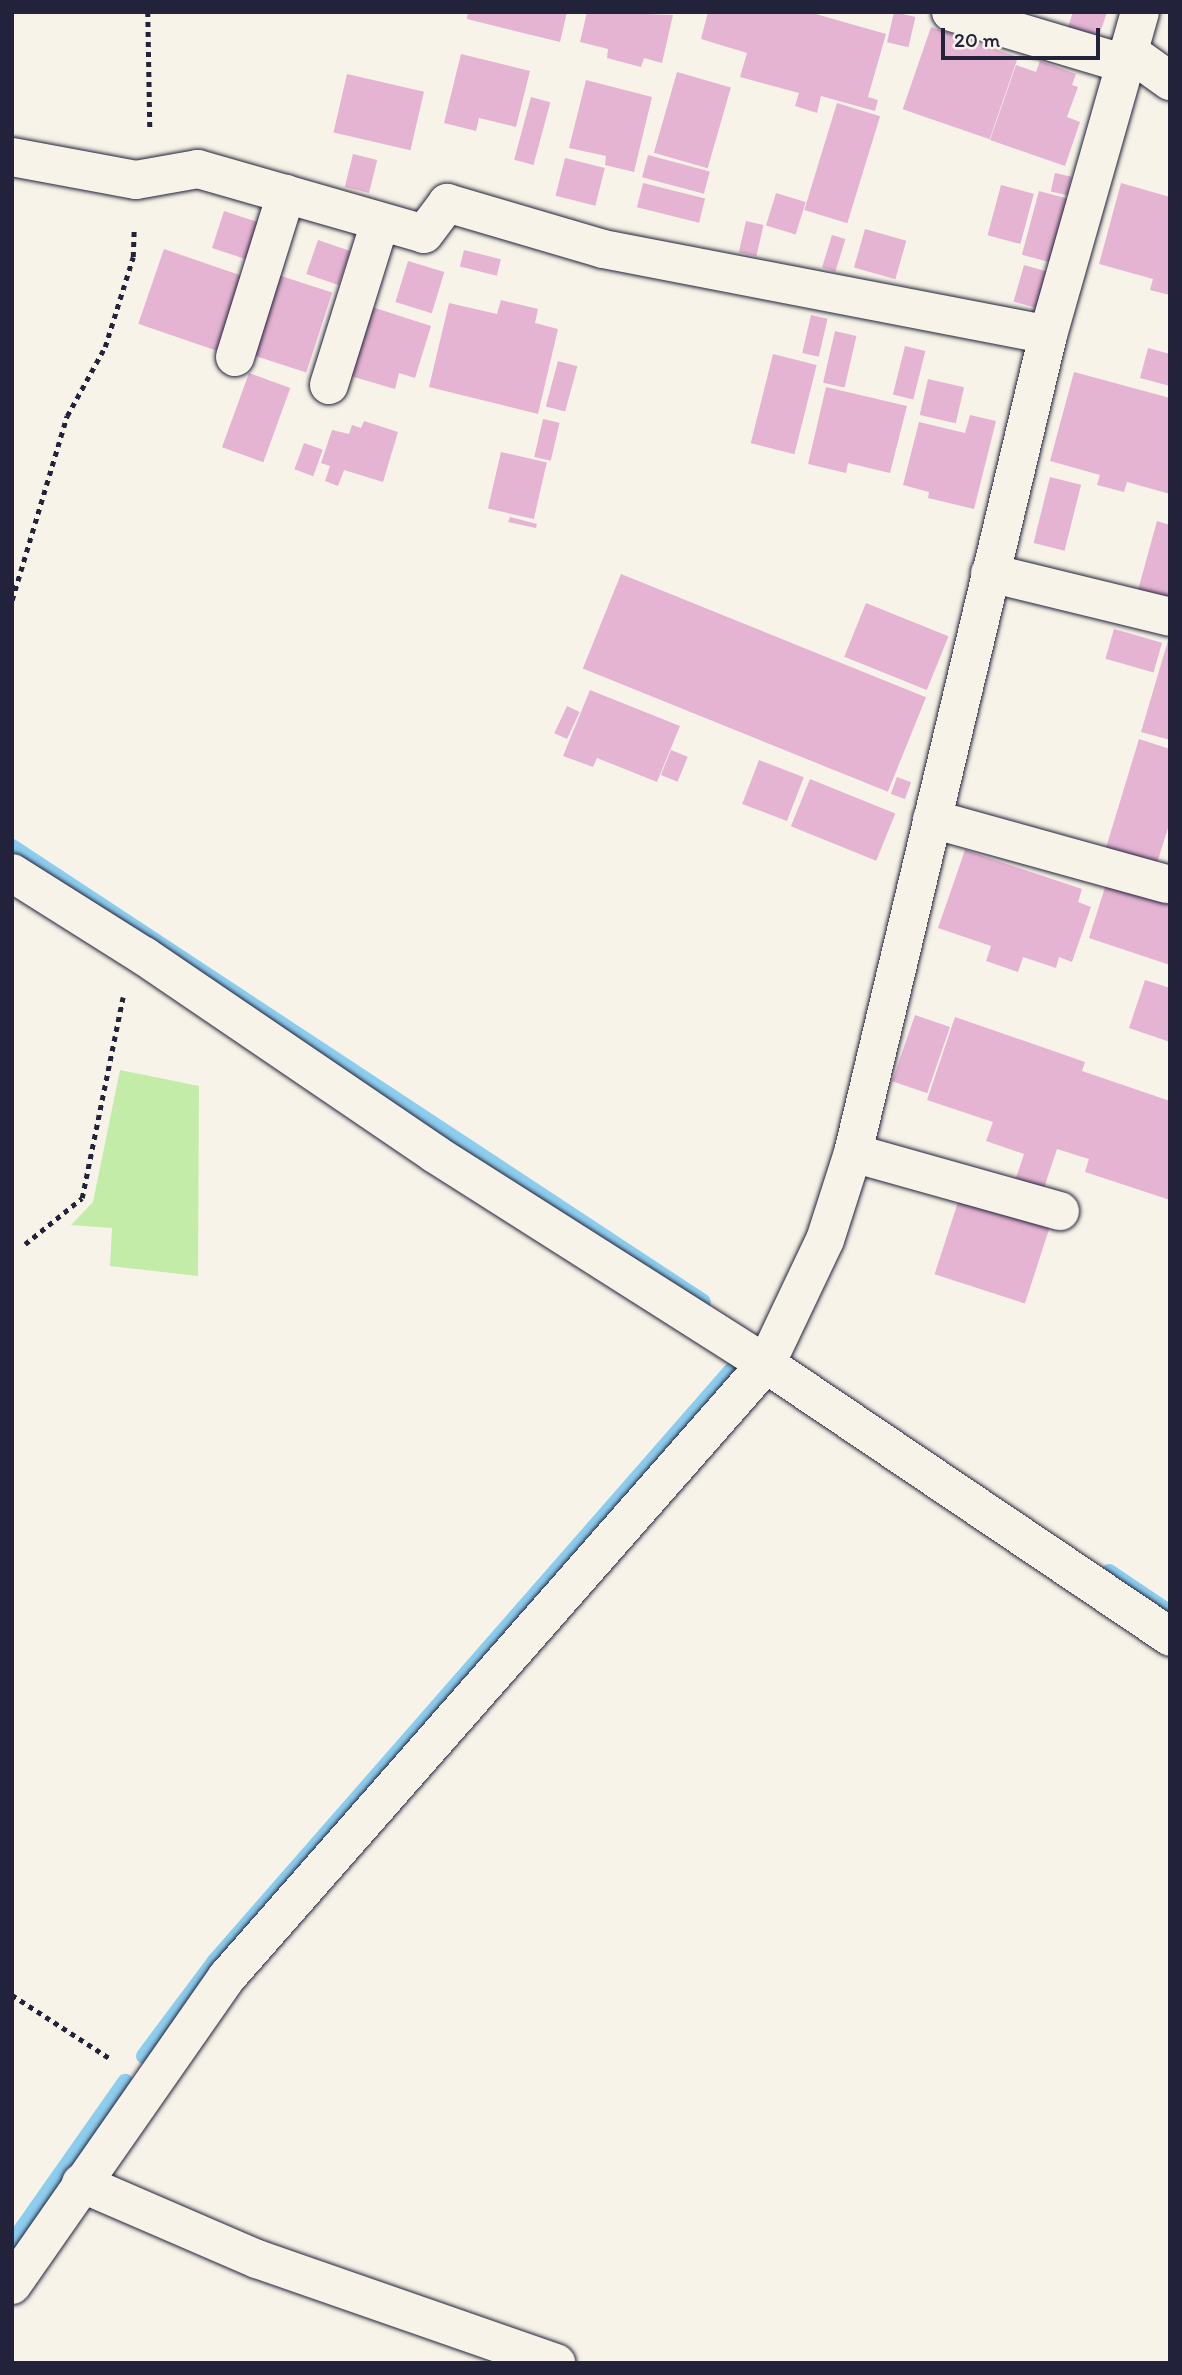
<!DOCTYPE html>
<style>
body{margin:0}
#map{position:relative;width:1182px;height:2375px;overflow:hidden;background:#f7f3e8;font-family:Itim,sans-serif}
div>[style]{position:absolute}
.green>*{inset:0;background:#c3eca8}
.stream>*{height:16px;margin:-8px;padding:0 8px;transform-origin:8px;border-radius:8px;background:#8dcdee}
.building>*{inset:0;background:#e6b4d3;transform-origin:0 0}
.path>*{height:4.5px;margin-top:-2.25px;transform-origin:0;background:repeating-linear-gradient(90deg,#22223b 0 5px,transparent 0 10px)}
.roads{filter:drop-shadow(0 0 2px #22223b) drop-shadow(0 0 2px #22223b)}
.minor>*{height:38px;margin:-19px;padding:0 19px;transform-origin:19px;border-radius:19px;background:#f7f3e8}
span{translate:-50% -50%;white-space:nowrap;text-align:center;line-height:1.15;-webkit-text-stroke:5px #f7f3e8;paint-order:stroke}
.frame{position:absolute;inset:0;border:14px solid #22223b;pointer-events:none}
.scale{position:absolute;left:941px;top:28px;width:159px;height:32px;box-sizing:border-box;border:4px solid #22223b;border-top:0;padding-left:9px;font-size:21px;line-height:24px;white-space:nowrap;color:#22223b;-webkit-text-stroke:5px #f7f3e8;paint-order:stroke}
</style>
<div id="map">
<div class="green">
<i style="clip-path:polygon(120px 1070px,199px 1086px,198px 1276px,110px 1266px,112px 1228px,71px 1225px,93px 1202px)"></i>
</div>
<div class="stream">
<i style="left:12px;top:847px;width:827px;rotate:33.36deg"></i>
<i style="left:1109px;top:1572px;width:73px;rotate:33.9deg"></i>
<i style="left:144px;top:2056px;width:119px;rotate:-53.2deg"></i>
<i style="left:215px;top:1961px;width:784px;rotate:-48.83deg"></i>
<i style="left:12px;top:2243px;width:197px;rotate:-54.9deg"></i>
</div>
<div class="building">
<i style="clip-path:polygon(468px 12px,567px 12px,560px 42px,467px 19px)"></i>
<i style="clip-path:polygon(587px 12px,673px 15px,662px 63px,644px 58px,641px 67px,607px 58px,608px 49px,580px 42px)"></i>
<i style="clip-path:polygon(708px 12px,809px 12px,886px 34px,868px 97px,878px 100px,875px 111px,821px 96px,817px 113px,795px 106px,799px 93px,740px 77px,747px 53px,701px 39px)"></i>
<i style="left:894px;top:12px;width:22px;height:31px;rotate:13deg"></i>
<i style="clip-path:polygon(1073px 12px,1107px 12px,1099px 36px,1068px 27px)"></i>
<i style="left:931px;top:27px;width:92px;height:87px;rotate:19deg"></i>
<i style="clip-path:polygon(461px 54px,530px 71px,516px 127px,479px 118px,476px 131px,444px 123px)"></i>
<i style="clip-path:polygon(1040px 61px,1076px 74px,1072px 85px,1078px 87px,1067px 117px,1080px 122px,1065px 166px,990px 140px,1016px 65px,1036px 72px)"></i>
<i style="left:677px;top:72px;width:56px;height:84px;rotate:16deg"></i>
<i style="left:347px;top:74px;width:79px;height:60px;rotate:13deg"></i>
<i style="clip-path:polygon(586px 80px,652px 97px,634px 172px,605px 165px,606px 156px,569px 148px)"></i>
<i style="left:531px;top:97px;width:20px;height:65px;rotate:15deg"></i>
<i style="left:837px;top:103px;width:45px;height:112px;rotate:17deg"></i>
<i style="left:353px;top:154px;width:25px;height:34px;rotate:14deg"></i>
<i style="left:648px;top:155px;width:64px;height:23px;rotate:15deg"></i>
<i style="left:565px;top:158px;width:41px;height:39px;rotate:14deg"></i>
<i style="left:1055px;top:173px;width:17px;height:19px;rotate:13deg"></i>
<i style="left:643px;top:183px;width:64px;height:25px;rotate:14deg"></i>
<i style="clip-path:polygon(1121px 183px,1170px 197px,1170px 295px,1150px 290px,1153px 279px,1099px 264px)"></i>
<i style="left:1001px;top:185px;width:34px;height:52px;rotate:15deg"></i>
<i style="left:1039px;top:191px;width:35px;height:66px;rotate:15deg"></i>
<i style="left:776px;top:193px;width:31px;height:34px;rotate:17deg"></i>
<i style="left:224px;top:211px;width:41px;height:39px;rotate:18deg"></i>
<i style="left:746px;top:221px;width:18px;height:32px;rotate:13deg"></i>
<i style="left:865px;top:229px;width:43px;height:40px;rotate:16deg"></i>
<i style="left:832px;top:235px;width:14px;height:34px;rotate:17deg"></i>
<i style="left:318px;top:240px;width:34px;height:36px;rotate:19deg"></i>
<i style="left:164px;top:249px;width:86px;height:79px;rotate:19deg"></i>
<i style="left:464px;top:250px;width:38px;height:17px;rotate:14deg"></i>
<i style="left:408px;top:261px;width:38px;height:43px;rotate:17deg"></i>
<i style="left:1024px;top:265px;width:32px;height:38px;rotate:16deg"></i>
<i style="left:278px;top:275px;width:57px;height:84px;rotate:18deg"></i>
<i style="clip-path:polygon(501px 300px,538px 309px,535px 323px,558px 329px,538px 414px,429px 387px,449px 303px,497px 314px)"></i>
<i style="clip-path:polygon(369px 306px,431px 326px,415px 378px,399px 373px,395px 389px,347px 375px)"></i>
<i style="left:811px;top:315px;width:17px;height:39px;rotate:13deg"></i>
<i style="left:835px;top:331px;width:22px;height:53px;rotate:13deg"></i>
<i style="left:905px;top:346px;width:21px;height:50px;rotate:14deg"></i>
<i style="clip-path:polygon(1148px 348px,1170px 354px,1170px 386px,1140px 378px)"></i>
<i style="left:773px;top:354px;width:45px;height:92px;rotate:14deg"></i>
<i style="left:558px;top:361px;width:20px;height:47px;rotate:15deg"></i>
<i style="clip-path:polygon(1074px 372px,1170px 398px,1170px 494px,1127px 482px,1124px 492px,1097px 485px,1100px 475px,1050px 461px)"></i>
<i style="left:249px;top:373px;width:44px;height:79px;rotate:20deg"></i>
<i style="left:928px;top:379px;width:37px;height:37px;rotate:13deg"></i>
<i style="clip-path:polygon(826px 387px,907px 406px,890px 473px,848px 463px,846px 473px,808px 464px)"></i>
<i style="clip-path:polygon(970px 415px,996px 421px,974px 509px,928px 498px,929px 492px,903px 485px,919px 422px,965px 433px)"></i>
<i style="left:543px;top:419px;width:17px;height:39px;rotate:13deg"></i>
<i style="clip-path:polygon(364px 421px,398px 432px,383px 482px,344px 470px,338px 486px,325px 481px,330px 466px,321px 463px,332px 430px,349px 434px,352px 425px,361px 428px)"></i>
<i style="left:304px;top:443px;width:20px;height:28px;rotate:20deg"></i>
<i style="left:501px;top:452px;width:47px;height:58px;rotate:13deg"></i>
<i style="left:1050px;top:477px;width:32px;height:68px;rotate:14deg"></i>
<i style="clip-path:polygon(510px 517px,537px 524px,536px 528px,508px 522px)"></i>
<i style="clip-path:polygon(1157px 521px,1170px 525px,1170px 599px,1138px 590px)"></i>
<i style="left:621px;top:574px;width:329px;height:102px;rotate:22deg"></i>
<i style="left:866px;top:603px;width:89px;height:58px;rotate:22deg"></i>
<i style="left:1114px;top:629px;width:50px;height:31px;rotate:16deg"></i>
<i style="clip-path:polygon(1169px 637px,1170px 637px,1170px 740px,1141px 732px)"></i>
<i style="clip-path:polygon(590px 690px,680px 726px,657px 782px,597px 758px,593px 767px,563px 756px)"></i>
<i style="left:567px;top:706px;width:14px;height:30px;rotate:25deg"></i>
<i style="clip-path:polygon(1139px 739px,1170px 749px,1170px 822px,1156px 866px,1105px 851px)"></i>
<i style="left:671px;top:750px;width:18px;height:27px;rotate:22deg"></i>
<i style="left:759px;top:760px;width:48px;height:47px;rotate:21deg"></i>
<i style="left:897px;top:777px;width:15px;height:18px;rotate:20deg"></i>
<i style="left:810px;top:779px;width:92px;height:51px;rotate:22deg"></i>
<i style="clip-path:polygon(965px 850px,1082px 889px,1078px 902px,1091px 907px,1072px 962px,1059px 957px,1056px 968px,1023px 957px,1018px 972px,986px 961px,991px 946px,938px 928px)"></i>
<i style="clip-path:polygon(1106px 884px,1170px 905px,1170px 965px,1089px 938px)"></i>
<i style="clip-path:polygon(1145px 980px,1170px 988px,1170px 1042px,1129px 1028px)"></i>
<i style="left:915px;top:1015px;width:37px;height:70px;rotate:19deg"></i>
<i style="clip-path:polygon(955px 1017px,1085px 1062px,1082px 1071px,1170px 1101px,1170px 1200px,1085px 1172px,1089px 1159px,1057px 1149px,1044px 1188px,1016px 1178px,1024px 1154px,986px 1141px,993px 1122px,927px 1100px)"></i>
<i style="left:959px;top:1199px;width:95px;height:79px;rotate:18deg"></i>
</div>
<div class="path">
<i style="left:148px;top:12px;width:117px;rotate:89deg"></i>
<i style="left:12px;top:600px;width:192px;rotate:-73.4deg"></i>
<i style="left:67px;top:416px;width:79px;rotate:-61.2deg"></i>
<i style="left:105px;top:347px;width:94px;rotate:-72.7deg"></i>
<i style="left:133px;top:257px;width:30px;rotate:-88deg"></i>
<i style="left:25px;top:1244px;width:73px;rotate:-38.9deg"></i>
<i style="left:82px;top:1198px;width:205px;rotate:-78.5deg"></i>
<i style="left:12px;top:1995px;width:118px;rotate:32.9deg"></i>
</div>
<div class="roads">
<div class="minor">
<i style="left:951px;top:12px;width:182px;rotate:16.6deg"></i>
<i style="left:1128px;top:51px;width:52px;rotate:35.5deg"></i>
<i style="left:12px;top:157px;width:126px;rotate:10.5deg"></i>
<i style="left:136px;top:180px;width:63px;rotate:-10.1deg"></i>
<i style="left:198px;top:169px;width:235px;rotate:16deg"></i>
<i style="left:424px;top:234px;width:39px;rotate:-53deg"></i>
<i style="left:447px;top:203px;width:163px;rotate:16.4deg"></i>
<i style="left:603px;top:249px;width:453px;rotate:10.9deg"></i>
<i style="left:235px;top:357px;width:171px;rotate:-72.6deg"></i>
<i style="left:329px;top:385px;width:171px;rotate:-72.6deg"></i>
<i style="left:990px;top:573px;width:185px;rotate:13.7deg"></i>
<i style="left:932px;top:819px;width:244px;rotate:15.5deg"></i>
<i style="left:12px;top:873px;width:156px;rotate:32.2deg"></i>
<i style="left:144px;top:956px;width:352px;rotate:34.2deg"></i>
<i style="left:435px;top:1154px;width:392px;rotate:32.4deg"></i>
<i style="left:766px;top:1364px;width:488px;rotate:34deg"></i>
<i style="left:853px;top:1153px;width:215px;rotate:15.7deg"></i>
<i style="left:81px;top:2183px;width:192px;rotate:23.4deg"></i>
<i style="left:257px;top:2259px;width:317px;rotate:19.2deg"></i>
<i style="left:12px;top:2285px;width:376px;rotate:-55.1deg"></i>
<i style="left:227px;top:1977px;width:816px;rotate:-48.68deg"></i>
<i style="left:766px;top:1364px;width:137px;rotate:-64.6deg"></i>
<i style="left:825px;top:1240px;width:91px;rotate:-72.2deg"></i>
<i style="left:853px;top:1153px;width:841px;rotate:-76.59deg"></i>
<i style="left:1048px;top:335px;width:336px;rotate:-74.1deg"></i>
</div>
</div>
<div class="frame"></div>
<div class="scale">20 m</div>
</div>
